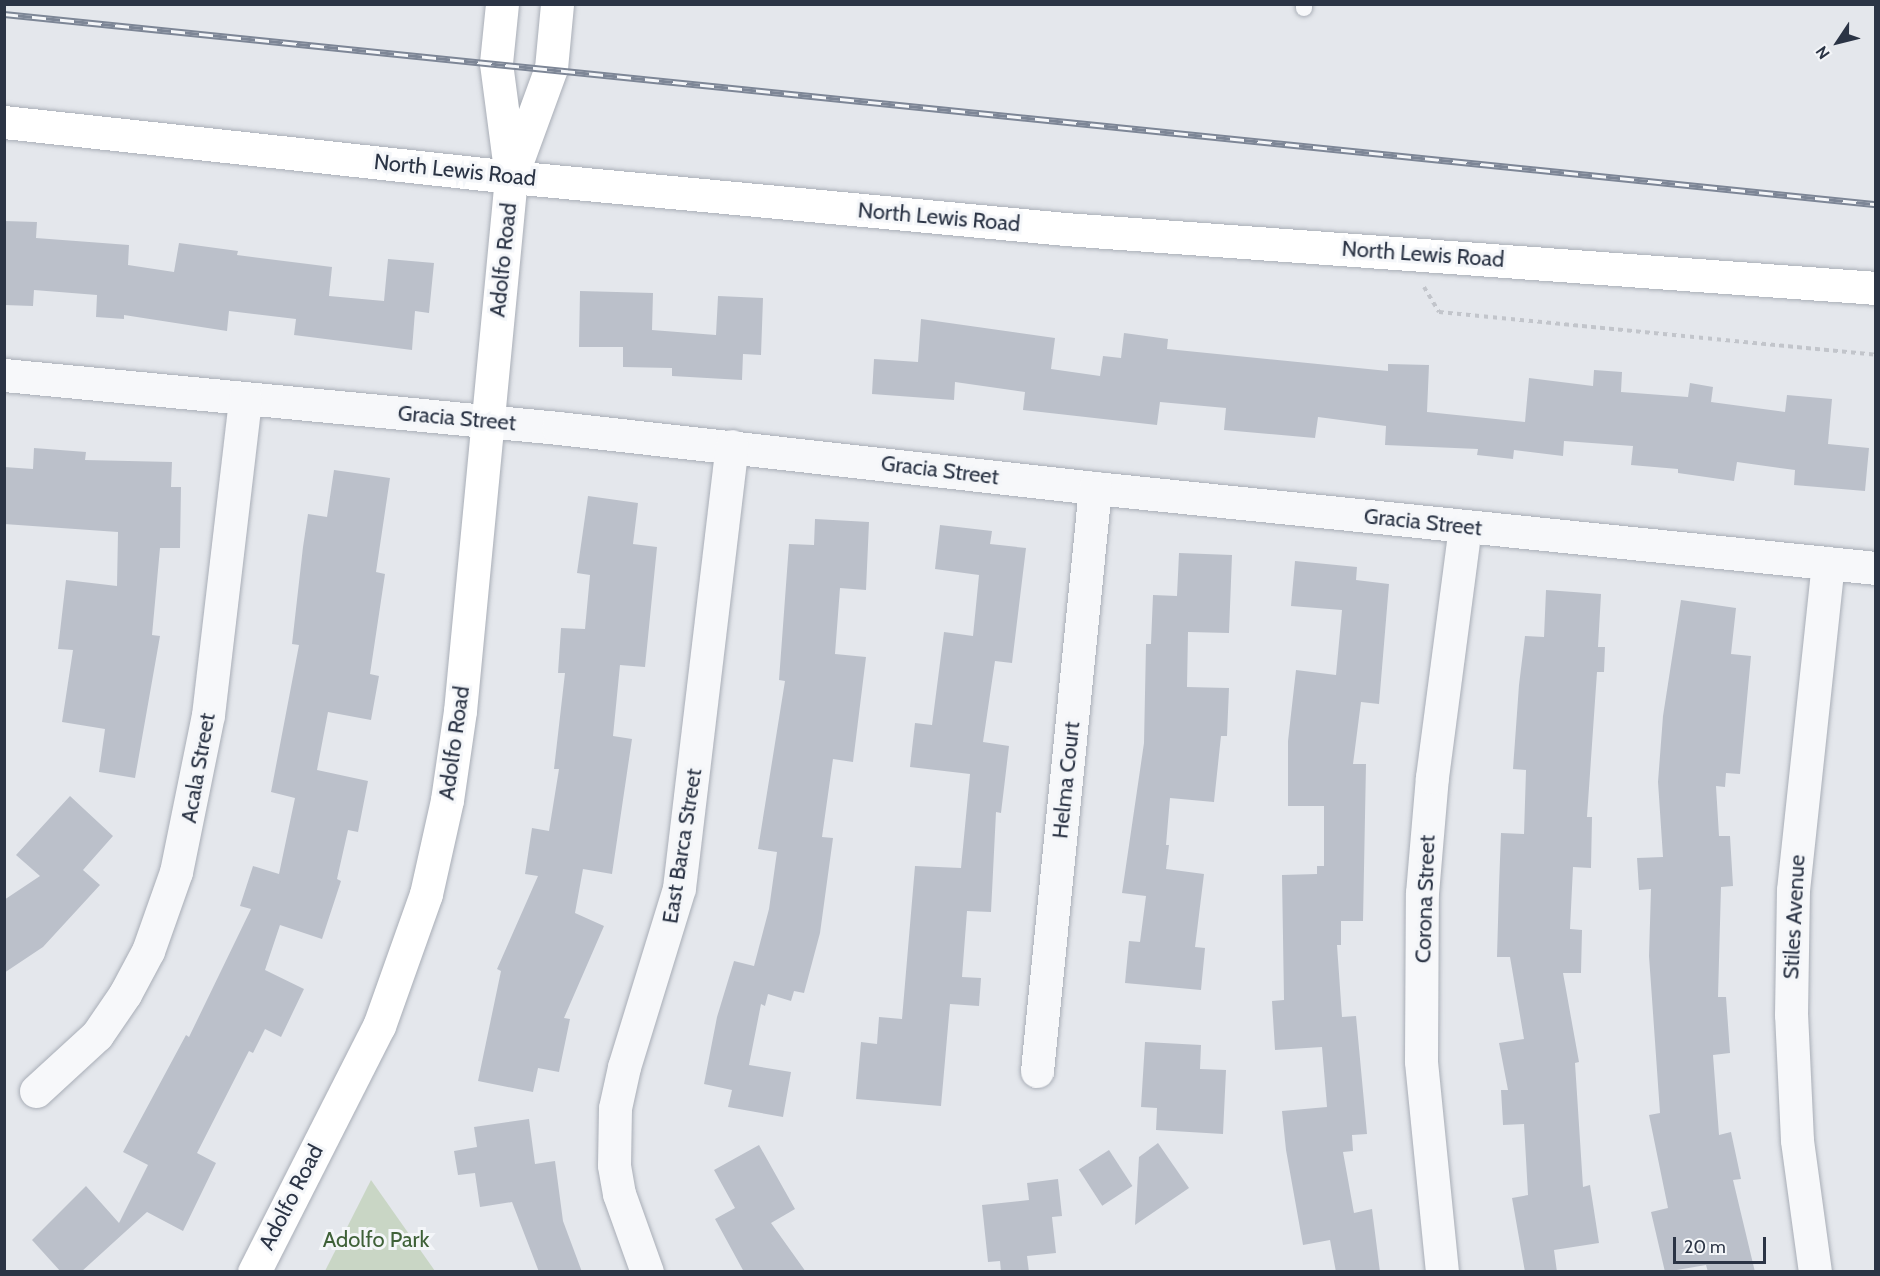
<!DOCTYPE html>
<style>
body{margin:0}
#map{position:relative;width:1880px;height:1276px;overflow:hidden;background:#e4e7ec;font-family:Cabin,sans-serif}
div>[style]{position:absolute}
.green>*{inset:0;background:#c9d6c5}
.building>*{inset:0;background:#bbc0ca;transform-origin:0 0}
.path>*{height:4px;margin-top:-2px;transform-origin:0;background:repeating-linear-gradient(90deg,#c2c5cb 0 4.5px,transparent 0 9px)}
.roads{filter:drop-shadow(0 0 2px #a9aeb7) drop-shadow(0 0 2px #a9aeb7)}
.service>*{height:16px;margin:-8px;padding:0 8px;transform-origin:8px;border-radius:8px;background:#f7f8fa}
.minor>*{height:33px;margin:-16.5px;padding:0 16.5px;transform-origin:16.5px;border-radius:16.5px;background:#f7f8fa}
.secondary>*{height:33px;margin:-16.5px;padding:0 16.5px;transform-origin:16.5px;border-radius:16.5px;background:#fff}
.primary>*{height:33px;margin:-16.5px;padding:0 16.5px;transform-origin:16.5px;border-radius:16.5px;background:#fff}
.rail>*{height:7px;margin-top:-3.5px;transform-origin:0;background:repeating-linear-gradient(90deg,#f4f6f9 0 14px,#7d8696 0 28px);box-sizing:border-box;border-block:2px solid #7d8696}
span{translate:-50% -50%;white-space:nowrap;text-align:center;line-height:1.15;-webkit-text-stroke:6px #f4f6f9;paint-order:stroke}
.street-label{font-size:22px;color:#2b3445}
.park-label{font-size:22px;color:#3f6138}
.frame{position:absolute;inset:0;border:6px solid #2b3445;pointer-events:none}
.north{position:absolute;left:1808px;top:12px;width:60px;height:60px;-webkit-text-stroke:4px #f4f6f9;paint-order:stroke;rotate:235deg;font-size:16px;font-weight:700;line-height:24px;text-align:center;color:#2b3445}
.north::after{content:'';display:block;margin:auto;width:21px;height:27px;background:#2b3445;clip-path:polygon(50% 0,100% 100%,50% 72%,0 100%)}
.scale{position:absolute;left:1673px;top:1237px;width:93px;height:27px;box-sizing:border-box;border:3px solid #2b3445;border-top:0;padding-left:8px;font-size:18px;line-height:21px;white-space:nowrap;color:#2b3445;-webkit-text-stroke:4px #f4f6f9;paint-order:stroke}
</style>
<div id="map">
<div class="green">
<i style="clip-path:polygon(371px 1180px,435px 1271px,325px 1271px)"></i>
</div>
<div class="building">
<i style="clip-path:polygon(4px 221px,37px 222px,36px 238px,129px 245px,128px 265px,174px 272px,179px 243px,238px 251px,237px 255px,332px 267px,329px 296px,384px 301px,388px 259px,434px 263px,429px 313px,415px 311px,412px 350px,294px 335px,296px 319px,229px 311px,227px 331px,124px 315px,124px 319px,96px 317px,97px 295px,34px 290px,33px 306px,4px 305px)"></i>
<i style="clip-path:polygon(580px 291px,653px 293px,652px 330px,716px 335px,718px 296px,763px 298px,761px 355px,743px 354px,742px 380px,672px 376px,672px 368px,623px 367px,623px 347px,579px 347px)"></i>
<i style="clip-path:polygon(921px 319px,1055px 338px,1051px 369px,1100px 376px,1103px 356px,1121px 358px,1124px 333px,1168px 339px,1167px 349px,1388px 371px,1388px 364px,1429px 365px,1427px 412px,1525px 422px,1529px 378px,1593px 386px,1594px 370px,1622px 372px,1621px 392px,1688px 397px,1690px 383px,1713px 387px,1711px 402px,1785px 412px,1787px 395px,1832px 399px,1828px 444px,1869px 448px,1865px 491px,1794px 485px,1795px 470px,1737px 462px,1734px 481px,1678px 473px,1678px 469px,1631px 465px,1633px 446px,1564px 441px,1563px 456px,1514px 450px,1513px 459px,1477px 455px,1478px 449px,1385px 445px,1386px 426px,1318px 417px,1315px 438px,1224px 430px,1226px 408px,1160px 402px,1157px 425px,1023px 410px,1025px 392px,955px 382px,954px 400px,872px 394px,874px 359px,918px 362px)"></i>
<i style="clip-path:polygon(34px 448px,86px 452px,85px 460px,172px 462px,171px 487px,181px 487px,180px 548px,160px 548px,152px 635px,160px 636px,135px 778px,99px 772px,105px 729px,62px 722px,73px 650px,58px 649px,66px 580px,117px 586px,118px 532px,4px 524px,4px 467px,33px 469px)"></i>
<i style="clip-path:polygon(334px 470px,390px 478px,376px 572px,385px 574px,370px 674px,379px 676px,371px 720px,328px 712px,317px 770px,368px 781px,358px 832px,348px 830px,337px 879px,341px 881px,322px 939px,280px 925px,265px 970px,304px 989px,281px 1037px,265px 1029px,253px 1053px,249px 1051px,197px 1153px,216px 1163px,183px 1231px,147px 1212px,81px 1272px,61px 1272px,32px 1240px,86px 1186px,119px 1223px,148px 1165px,123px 1152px,186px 1035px,189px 1037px,251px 909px,240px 906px,253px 866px,279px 874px,295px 798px,271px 792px,299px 645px,292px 644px,303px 547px,308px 514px,327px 517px)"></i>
<i style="clip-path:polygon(588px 496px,638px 503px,633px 544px,657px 547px,645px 667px,620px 665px,613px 736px,632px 739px,612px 874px,583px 869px,575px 913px,604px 926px,564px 1018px,570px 1019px,559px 1072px,538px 1068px,533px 1092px,478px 1081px,501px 971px,497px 969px,538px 876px,525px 874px,532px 828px,549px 831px,559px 769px,554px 769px,565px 673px,558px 673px,561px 628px,585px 629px,590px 575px,577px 573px)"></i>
<i style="clip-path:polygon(815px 519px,869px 522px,866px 590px,840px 588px,835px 654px,866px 657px,853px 762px,833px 759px,822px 837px,833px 838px,820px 933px,804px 993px,794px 991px,791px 1001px,768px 994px,765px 1006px,761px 1004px,749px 1065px,791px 1072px,783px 1117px,728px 1107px,732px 1090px,704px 1084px,717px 1017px,734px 961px,754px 966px,769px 909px,777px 852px,758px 849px,785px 681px,779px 680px,789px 544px,814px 545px)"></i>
<i style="clip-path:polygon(940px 525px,992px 531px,990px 544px,1026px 548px,1012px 663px,995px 661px,983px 742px,1009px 746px,1001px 813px,996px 812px,991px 912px,967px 911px,962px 977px,981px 978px,979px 1006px,950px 1004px,941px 1106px,856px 1099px,861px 1042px,877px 1044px,879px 1017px,902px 1019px,915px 866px,961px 868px,970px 774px,910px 767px,915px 723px,932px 725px,944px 632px,973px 636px,979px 575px,935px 569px)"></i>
<i style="clip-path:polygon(1179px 553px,1232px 555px,1229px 633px,1188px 632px,1187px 687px,1229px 688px,1227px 736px,1221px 736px,1214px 802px,1170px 798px,1166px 845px,1169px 845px,1166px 869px,1204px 874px,1195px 947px,1205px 948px,1201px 990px,1125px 983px,1129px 941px,1140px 942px,1146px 896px,1122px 893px,1144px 743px,1146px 644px,1151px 644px,1153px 595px,1177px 596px)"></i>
<i style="clip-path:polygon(1295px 561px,1357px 567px,1356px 580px,1389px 584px,1379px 704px,1361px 702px,1353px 764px,1366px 764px,1363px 921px,1341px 921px,1341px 945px,1337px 945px,1342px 1017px,1356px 1016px,1367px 1134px,1352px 1135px,1353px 1151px,1343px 1152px,1354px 1213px,1372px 1209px,1380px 1272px,1336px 1272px,1330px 1240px,1303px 1245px,1286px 1150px,1282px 1111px,1327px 1107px,1322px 1047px,1275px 1050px,1272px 1001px,1284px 1000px,1282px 875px,1317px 874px,1317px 866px,1324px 866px,1324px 806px,1288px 806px,1288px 741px,1296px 670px,1336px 675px,1342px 610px,1291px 606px)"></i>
<i style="clip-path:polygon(1546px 590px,1601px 594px,1598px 647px,1605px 647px,1604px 672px,1597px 672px,1587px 817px,1592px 817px,1591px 868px,1573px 867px,1570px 929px,1582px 930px,1581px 973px,1563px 973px,1579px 1062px,1575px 1063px,1583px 1187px,1590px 1185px,1599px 1243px,1554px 1250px,1557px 1272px,1525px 1272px,1512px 1198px,1528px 1195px,1524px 1124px,1503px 1125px,1501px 1090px,1508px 1090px,1499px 1043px,1524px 1039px,1510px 957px,1497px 957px,1499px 886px,1501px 833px,1524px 834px,1526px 770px,1513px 769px,1519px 685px,1525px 636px,1544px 637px)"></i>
<i style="clip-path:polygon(1681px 600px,1736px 608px,1731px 654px,1751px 656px,1740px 774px,1726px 773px,1725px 787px,1716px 786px,1719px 836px,1730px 836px,1733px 886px,1721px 887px,1718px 997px,1726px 997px,1730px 1053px,1713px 1055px,1719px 1135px,1731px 1132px,1741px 1179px,1733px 1180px,1755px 1272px,1708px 1272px,1706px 1265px,1665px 1272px,1651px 1212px,1668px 1208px,1649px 1115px,1660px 1113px,1649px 956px,1651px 889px,1639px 890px,1637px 858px,1663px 857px,1658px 782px,1663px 716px)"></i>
<i style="clip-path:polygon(70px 796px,113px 836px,83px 870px,100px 885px,43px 947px,4px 973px,4px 900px,40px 876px,16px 855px)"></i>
<i style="clip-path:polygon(1145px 1042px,1201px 1045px,1200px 1069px,1226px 1070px,1223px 1134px,1156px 1130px,1157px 1108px,1141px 1107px)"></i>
<i style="clip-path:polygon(529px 1119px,535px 1164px,555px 1161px,563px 1221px,582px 1272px,539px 1272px,512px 1202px,480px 1207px,475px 1173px,458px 1175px,454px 1151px,477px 1147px,474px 1127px)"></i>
<i style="clip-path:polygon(1158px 1143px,1189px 1188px,1135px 1225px,1139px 1157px)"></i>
<i style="clip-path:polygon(759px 1145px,795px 1209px,771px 1223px,806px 1272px,744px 1272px,715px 1219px,735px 1208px,714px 1170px)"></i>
<i style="left:1109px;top:1150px;width:43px;height:36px;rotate:57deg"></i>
<i style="clip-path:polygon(1058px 1179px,1062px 1216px,1052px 1217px,1056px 1253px,1027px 1256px,1029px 1272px,1001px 1272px,1000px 1261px,988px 1262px,982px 1205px,1029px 1200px,1027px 1183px)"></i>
</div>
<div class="path">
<i style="left:1424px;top:287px;width:29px;rotate:59deg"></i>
<i style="left:1439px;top:312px;width:439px;rotate:5.6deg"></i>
</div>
<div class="roads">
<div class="service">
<i style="left:1304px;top:8px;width:4px;rotate:-90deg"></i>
</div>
<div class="minor">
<i style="left:4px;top:375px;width:557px;rotate:5.46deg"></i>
<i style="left:558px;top:428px;width:540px;rotate:6.38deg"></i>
<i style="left:1095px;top:488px;width:785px;rotate:5.85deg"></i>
<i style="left:1037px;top:1071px;width:586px;rotate:-84.32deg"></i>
<i style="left:36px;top:1091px;width:83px;rotate:-42.6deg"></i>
<i style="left:97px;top:1035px;width:50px;rotate:-55.7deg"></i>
<i style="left:125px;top:994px;width:49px;rotate:-61.9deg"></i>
<i style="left:148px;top:951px;width:84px;rotate:-70.5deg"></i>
<i style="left:176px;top:872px;width:160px;rotate:-78.5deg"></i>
<i style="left:208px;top:715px;width:318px;rotate:-83.3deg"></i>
<i style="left:647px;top:1272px;width:83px;rotate:-109.7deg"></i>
<i style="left:619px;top:1194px;width:29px;rotate:-100deg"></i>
<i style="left:614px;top:1165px;width:57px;rotate:-89deg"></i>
<i style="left:615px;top:1108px;width:42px;rotate:-77.6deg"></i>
<i style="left:624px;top:1067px;width:187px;rotate:-72.9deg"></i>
<i style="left:679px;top:888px;width:445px;rotate:-83.2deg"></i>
<i style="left:1442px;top:1272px;width:212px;rotate:-95.7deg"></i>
<i style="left:1421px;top:1061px;width:168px;rotate:-89.7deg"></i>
<i style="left:1422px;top:893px;width:116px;rotate:-85.1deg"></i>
<i style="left:1432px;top:777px;width:252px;rotate:-82.5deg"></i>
<i style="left:1815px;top:1272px;width:133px;rotate:-97.8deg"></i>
<i style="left:1797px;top:1140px;width:125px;rotate:-92.7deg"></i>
<i style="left:1791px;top:1015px;width:125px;rotate:-89.1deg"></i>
<i style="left:1793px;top:890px;width:329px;rotate:-83.9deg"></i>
</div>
<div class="secondary">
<i style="left:513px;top:172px;width:111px;rotate:-69.9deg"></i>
<i style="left:551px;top:68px;width:64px;rotate:-84.6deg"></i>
<i style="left:254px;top:1272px;width:276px;rotate:-63.1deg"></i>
<i style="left:379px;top:1026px;width:140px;rotate:-70.4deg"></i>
<i style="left:426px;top:894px;width:96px;rotate:-77.4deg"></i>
<i style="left:447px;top:800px;width:90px;rotate:-81.7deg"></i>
<i style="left:460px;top:711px;width:536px;rotate:-84.54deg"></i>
<i style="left:511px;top:177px;width:115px;rotate:-97.5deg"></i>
<i style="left:496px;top:63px;width:59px;rotate:-84.2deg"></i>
</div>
<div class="primary">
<i style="left:4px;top:122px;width:510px;rotate:6.19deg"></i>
<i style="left:511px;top:177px;width:556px;rotate:5.36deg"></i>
<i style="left:1065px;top:229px;width:813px;rotate:4.16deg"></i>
</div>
</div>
<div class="rail">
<i style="left:4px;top:14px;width:1882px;rotate:5.8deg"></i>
</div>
<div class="street-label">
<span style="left:455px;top:170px;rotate:6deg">North Lewis Road</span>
<span style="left:939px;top:217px;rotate:5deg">North Lewis Road</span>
<span style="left:1423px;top:254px;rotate:4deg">North Lewis Road</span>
<span style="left:503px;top:260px;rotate:-84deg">Adolfo Road</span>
<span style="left:457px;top:418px;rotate:5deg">Gracia Street</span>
<span style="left:940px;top:470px;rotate:7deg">Gracia Street</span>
<span style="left:1423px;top:522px;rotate:6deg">Gracia Street</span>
<span style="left:454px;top:743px;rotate:-82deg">Adolfo Road</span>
<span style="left:198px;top:768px;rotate:-80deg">Acala Street</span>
<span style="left:1066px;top:780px;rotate:-84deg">Helma Court</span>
<span style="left:682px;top:846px;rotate:-81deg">East Barca Street</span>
<span style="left:1425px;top:899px;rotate:-88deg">Corona Street</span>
<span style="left:1794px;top:917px;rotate:-87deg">Stiles Avenue</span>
<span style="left:291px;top:1197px;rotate:-63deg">Adolfo Road</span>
</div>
<div class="park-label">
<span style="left:376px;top:1240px">Adolfo Park</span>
</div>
<div class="frame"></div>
<div class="north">N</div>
<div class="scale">20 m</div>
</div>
